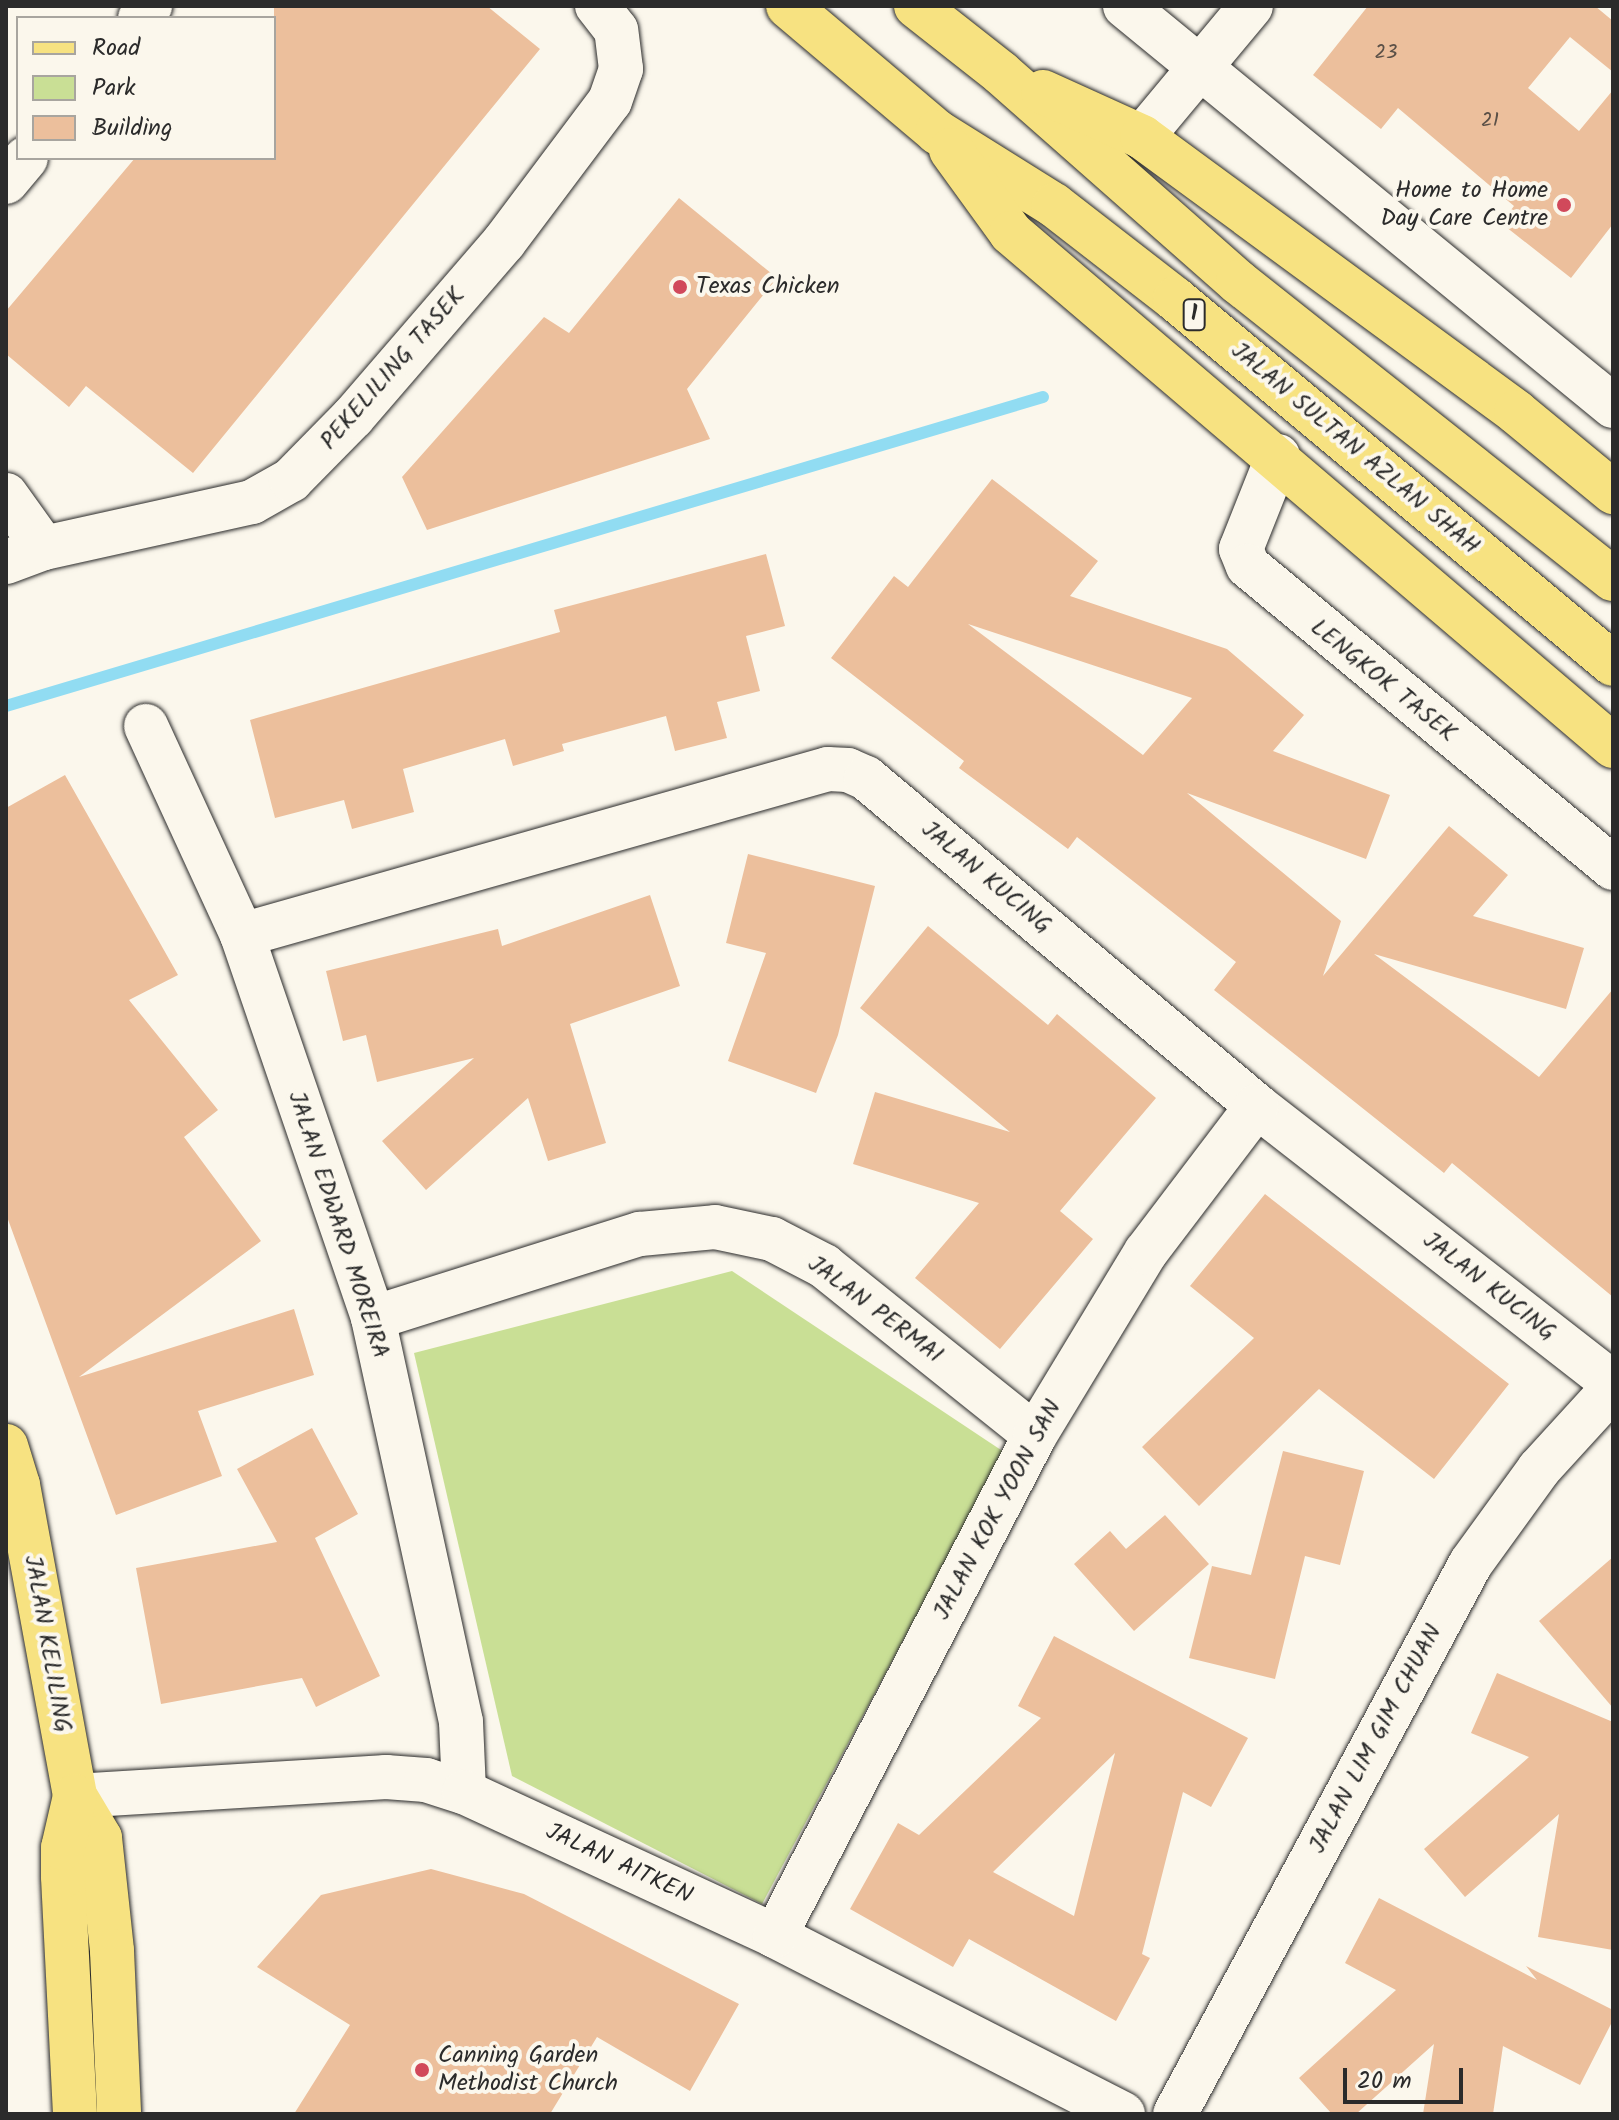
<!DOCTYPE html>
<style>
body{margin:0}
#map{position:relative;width:1619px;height:2120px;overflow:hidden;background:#fbf7ec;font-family:Kalam,sans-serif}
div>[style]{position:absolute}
.green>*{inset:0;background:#c9df95}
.stream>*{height:12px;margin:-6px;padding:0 6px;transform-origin:6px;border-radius:6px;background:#91dcf2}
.building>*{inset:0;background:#ecbf9c}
.roads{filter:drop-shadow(0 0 2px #2b2b2b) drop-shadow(0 0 2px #2b2b2b)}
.minor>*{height:44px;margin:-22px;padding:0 22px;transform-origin:22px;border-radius:22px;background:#fbf7ec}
.major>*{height:44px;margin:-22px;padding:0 22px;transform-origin:22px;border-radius:22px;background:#f7e281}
.dots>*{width:22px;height:22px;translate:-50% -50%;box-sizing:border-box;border:4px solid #fbf7ec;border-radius:50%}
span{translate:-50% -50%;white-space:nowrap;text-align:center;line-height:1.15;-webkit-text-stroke:8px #fbf7ec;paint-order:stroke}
.number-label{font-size:20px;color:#5b5047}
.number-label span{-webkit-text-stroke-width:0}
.shield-label span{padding:2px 6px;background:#fbf7ec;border:2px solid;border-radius:6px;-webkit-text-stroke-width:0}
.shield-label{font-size:22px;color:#2b2b2b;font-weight:700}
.poi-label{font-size:24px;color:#2b2b2b}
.right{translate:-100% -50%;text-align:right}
.left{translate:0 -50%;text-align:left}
.street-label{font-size:24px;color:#2b2b2b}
.frame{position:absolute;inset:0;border:8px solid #2b2b2b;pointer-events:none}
.legend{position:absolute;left:16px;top:16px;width:260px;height:144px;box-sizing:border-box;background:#fbf7ec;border:2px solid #a8a59f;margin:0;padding:10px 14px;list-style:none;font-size:24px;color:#2b2b2b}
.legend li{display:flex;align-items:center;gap:16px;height:40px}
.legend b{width:40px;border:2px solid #a8a59f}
.scale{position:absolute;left:1343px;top:2068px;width:120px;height:36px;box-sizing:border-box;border:4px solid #2b2b2b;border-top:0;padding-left:10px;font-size:24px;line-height:28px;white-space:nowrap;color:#2b2b2b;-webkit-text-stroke:6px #fbf7ec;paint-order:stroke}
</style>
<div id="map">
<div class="green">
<i style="clip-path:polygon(732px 1271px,1004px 1452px,762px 1904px,512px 1776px,414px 1353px)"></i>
</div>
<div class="stream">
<i style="left:6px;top:706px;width:1082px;rotate:-16.59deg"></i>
</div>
<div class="building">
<i style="clip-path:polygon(274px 6px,487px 6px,540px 49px,193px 473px,86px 386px,69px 407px,6px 354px,6px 311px,135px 158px,274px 158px)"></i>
<i style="clip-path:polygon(1368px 6px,1595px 6px,1613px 21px,1613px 72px,1570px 37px,1528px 88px,1579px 131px,1613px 90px,1613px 224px,1571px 278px,1501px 223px,1514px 206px,1398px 108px,1381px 129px,1313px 75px)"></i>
<i style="clip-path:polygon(679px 198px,777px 278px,687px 389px,710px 439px,427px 530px,402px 477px,544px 317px,569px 333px)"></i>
<i style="clip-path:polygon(evenodd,992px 479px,1098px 561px,1070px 596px,1227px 649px,1304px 715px,1273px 751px,1390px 795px,1366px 859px,1187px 793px,1341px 921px,1323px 976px,1449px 826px,1508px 875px,1473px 916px,1584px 948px,1566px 1009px,1374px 954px,1539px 1077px,1613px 989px,1613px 1297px,1452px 1163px,1444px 1173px,1214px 990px,1236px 962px,1077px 837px,1068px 849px,959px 768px,964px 761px,831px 658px,894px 576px,908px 587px,992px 479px,968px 624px,1192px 698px,1143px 755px,968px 624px)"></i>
<i style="clip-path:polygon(766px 554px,785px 626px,746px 636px,760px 691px,717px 702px,727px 738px,675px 751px,666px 716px,562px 744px,564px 751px,513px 766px,505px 739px,403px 769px,414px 812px,352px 829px,344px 800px,275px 818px,250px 720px,560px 632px,554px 610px)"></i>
<i style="clip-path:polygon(65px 775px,178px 975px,129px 1000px,218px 1110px,184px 1137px,261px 1241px,79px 1377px,294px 1309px,314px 1375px,198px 1411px,222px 1476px,116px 1515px,6px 1214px,6px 808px)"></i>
<i style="clip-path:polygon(748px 854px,875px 886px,838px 1035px,816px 1093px,728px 1061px,766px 953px,726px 943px)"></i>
<i style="clip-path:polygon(650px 895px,680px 986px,570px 1024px,606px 1143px,548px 1161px,528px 1098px,426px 1190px,382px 1141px,474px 1058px,377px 1082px,366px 1035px,343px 1041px,326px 971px,498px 929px,502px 946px)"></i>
<i style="clip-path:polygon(928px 926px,1048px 1025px,1057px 1014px,1156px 1098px,1060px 1211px,1093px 1239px,1000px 1349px,915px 1278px,979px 1203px,853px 1164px,875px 1092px,1010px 1132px,860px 1008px)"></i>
<i style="clip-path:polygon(1265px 1194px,1509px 1384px,1434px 1479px,1319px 1389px,1199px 1506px,1142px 1447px,1254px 1338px,1190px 1286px)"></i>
<i style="clip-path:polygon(312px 1428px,358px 1514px,315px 1538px,380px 1676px,316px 1707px,302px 1678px,161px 1704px,136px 1568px,277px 1542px,237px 1469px)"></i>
<i style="clip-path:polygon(1283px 1451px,1364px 1471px,1340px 1565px,1305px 1556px,1275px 1679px,1189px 1658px,1212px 1566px,1251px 1575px)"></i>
<i style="clip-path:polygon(1165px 1515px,1209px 1564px,1134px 1631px,1074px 1564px,1110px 1531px,1126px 1549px)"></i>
<i style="clip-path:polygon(1613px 1557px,1613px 1708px,1539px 1621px)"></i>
<i style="clip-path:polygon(evenodd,1054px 1636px,1248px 1738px,1211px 1807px,1183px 1792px,1142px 1954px,1150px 1958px,1116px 2021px,969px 1939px,953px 1967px,850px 1909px,898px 1823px,919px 1835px,1041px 1718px,1018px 1706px,1054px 1636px,1115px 1753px,1074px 1916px,993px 1872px,1115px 1753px)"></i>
<i style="clip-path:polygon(1497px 1673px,1613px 1722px,1613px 1950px,1538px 1937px,1559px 1814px,1465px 1897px,1424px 1849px,1529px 1757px,1471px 1733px)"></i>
<i style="clip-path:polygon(431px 1869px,524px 1894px,739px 2004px,690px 2091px,597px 2037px,550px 2114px,294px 2114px,350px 2025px,257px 1967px,321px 1895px)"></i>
<i style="clip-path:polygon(1379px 1898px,1537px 1980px,1526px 1966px,1613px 2010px,1613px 2020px,1580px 2085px,1503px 2046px,1493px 2114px,1423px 2114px,1434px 2044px,1356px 2114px,1332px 2114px,1299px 2078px,1396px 1990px,1345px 1963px)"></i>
</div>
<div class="roads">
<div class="minor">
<i style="left:1125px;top:6px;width:631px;rotate:39.34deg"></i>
<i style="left:140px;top:18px;width:16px;rotate:-50deg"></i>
<i style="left:1142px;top:137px;width:170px;rotate:-50.2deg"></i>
<i style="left:6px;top:182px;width:31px;rotate:-50deg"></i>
<i style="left:1278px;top:456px;width:100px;rotate:111.7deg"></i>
<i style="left:1241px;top:549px;width:18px;rotate:68deg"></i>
<i style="left:1248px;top:566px;width:474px;rotate:39.6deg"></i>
<i style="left:6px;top:495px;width:65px;rotate:54.4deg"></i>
<i style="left:6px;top:562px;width:40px;rotate:-20.2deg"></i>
<i style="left:44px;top:548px;width:213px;rotate:-12.5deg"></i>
<i style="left:252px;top:502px;width:45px;rotate:-29.4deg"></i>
<i style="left:291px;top:480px;width:88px;rotate:-45.5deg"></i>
<i style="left:353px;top:417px;width:231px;rotate:-49.2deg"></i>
<i style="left:504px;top:242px;width:176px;rotate:-53.1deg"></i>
<i style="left:610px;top:101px;width:34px;rotate:-71deg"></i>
<i style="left:621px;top:69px;width:39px;rotate:-97deg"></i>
<i style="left:616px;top:30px;width:31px;rotate:-128deg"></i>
<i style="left:146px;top:726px;width:230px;rotate:65.3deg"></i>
<i style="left:242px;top:935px;width:405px;rotate:71.1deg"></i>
<i style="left:373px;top:1318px;width:413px;rotate:77.7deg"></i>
<i style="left:461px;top:1722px;width:70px;rotate:87.5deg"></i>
<i style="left:242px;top:935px;width:609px;rotate:-15.82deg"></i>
<i style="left:828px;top:769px;width:20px;rotate:3deg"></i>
<i style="left:848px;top:770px;width:20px;rotate:24deg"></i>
<i style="left:866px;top:778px;width:510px;rotate:39.99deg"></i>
<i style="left:1257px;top:1106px;width:451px;rotate:37.9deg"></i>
<i style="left:373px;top:1318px;width:280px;rotate:-17.5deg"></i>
<i style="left:640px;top:1234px;width:75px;rotate:-5.3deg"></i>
<i style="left:715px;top:1227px;width:58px;rotate:11.9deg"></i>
<i style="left:772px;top:1239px;width:59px;rotate:27.4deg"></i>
<i style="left:824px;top:1266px;width:270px;rotate:38.7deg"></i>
<i style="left:75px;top:1796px;width:312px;rotate:-3.5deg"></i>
<i style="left:386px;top:1777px;width:40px;rotate:4.3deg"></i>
<i style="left:426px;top:1780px;width:40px;rotate:18deg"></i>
<i style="left:464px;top:1792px;width:343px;rotate:24.8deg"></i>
<i style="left:775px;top:1936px;width:391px;rotate:27.1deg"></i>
<i style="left:775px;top:1936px;width:564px;rotate:-62.57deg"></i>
<i style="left:1035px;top:1435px;width:214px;rotate:-58.8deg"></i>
<i style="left:1146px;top:1252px;width:183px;rotate:-52.8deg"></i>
<i style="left:1175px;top:2114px;width:625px;rotate:-61.76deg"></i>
<i style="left:1471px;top:1563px;width:116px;rotate:-54.1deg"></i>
<i style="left:1539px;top:1469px;width:110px;rotate:-47.6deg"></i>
</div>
<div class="major">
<i style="left:788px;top:6px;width:195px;rotate:40.2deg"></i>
<i style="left:937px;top:132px;width:138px;rotate:32deg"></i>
<i style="left:1054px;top:205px;width:153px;rotate:37.8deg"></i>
<i style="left:1175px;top:299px;width:570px;rotate:39.81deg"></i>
<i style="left:916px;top:6px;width:108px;rotate:38.2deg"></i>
<i style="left:1001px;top:73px;width:316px;rotate:41.4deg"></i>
<i style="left:1238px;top:282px;width:478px;rotate:38.4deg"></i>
<i style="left:1043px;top:92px;width:109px;rotate:24.4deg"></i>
<i style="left:1142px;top:137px;width:464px;rotate:36.3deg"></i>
<i style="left:1516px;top:412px;width:126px;rotate:39.5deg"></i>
<i style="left:951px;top:150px;width:102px;rotate:54.1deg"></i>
<i style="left:1011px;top:233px;width:791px;rotate:40.44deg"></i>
<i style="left:6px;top:1446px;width:41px;rotate:72.9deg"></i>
<i style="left:18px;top:1485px;width:316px;rotate:79.6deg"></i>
<i style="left:75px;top:1796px;width:49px;rotate:59.2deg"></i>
<i style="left:100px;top:1838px;width:114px;rotate:83.9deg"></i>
<i style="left:112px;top:1951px;width:163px;rotate:87.5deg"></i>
<i style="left:75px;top:2114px;width:238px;rotate:-92.9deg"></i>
<i style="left:63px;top:1876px;width:28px;rotate:-90deg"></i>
<i style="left:63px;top:1848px;width:53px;rotate:-77deg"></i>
</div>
</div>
<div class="dots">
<i style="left:1564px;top:205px;background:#d1495b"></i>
<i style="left:680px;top:287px;background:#d1495b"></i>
<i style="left:422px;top:2070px;background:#d1495b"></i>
</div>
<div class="number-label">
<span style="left:1386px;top:53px">23</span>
<span style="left:1490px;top:121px">21</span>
</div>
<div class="shield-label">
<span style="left:1194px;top:315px">1</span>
</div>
<div class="poi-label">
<span class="right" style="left:1548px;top:205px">Home to Home<br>Day Care Centre</span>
<span class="left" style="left:696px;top:287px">Texas Chicken</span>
<span class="left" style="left:438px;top:2070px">Canning Garden<br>Methodist Church</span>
</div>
<div class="street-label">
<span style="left:393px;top:369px;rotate:-49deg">PEKELILING TASEK</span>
<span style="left:1355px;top:449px;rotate:40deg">JALAN SULTAN AZLAN SHAH</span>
<span style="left:1383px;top:681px;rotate:39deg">LENGKOK TASEK</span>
<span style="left:986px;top:878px;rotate:40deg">JALAN KUCING</span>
<span style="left:338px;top:1225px;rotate:72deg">JALAN EDWARD MOREIRA</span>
<span style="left:1489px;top:1287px;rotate:38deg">JALAN KUCING</span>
<span style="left:875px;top:1310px;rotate:37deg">JALAN PERMAI</span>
<span style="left:998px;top:1510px;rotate:-62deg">JALAN KOK YOON SAN</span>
<span style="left:47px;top:1644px;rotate:80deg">JALAN KELILING</span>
<span style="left:1376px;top:1739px;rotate:-62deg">JALAN LIM GIM CHUAN</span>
<span style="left:619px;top:1864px;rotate:25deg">JALAN AITKEN</span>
</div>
<div class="frame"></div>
<ul class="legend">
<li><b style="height:10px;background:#f7e281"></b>Road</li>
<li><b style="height:22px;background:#c9df95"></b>Park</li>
<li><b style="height:22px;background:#ecbf9c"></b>Building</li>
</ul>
<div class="scale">20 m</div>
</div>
